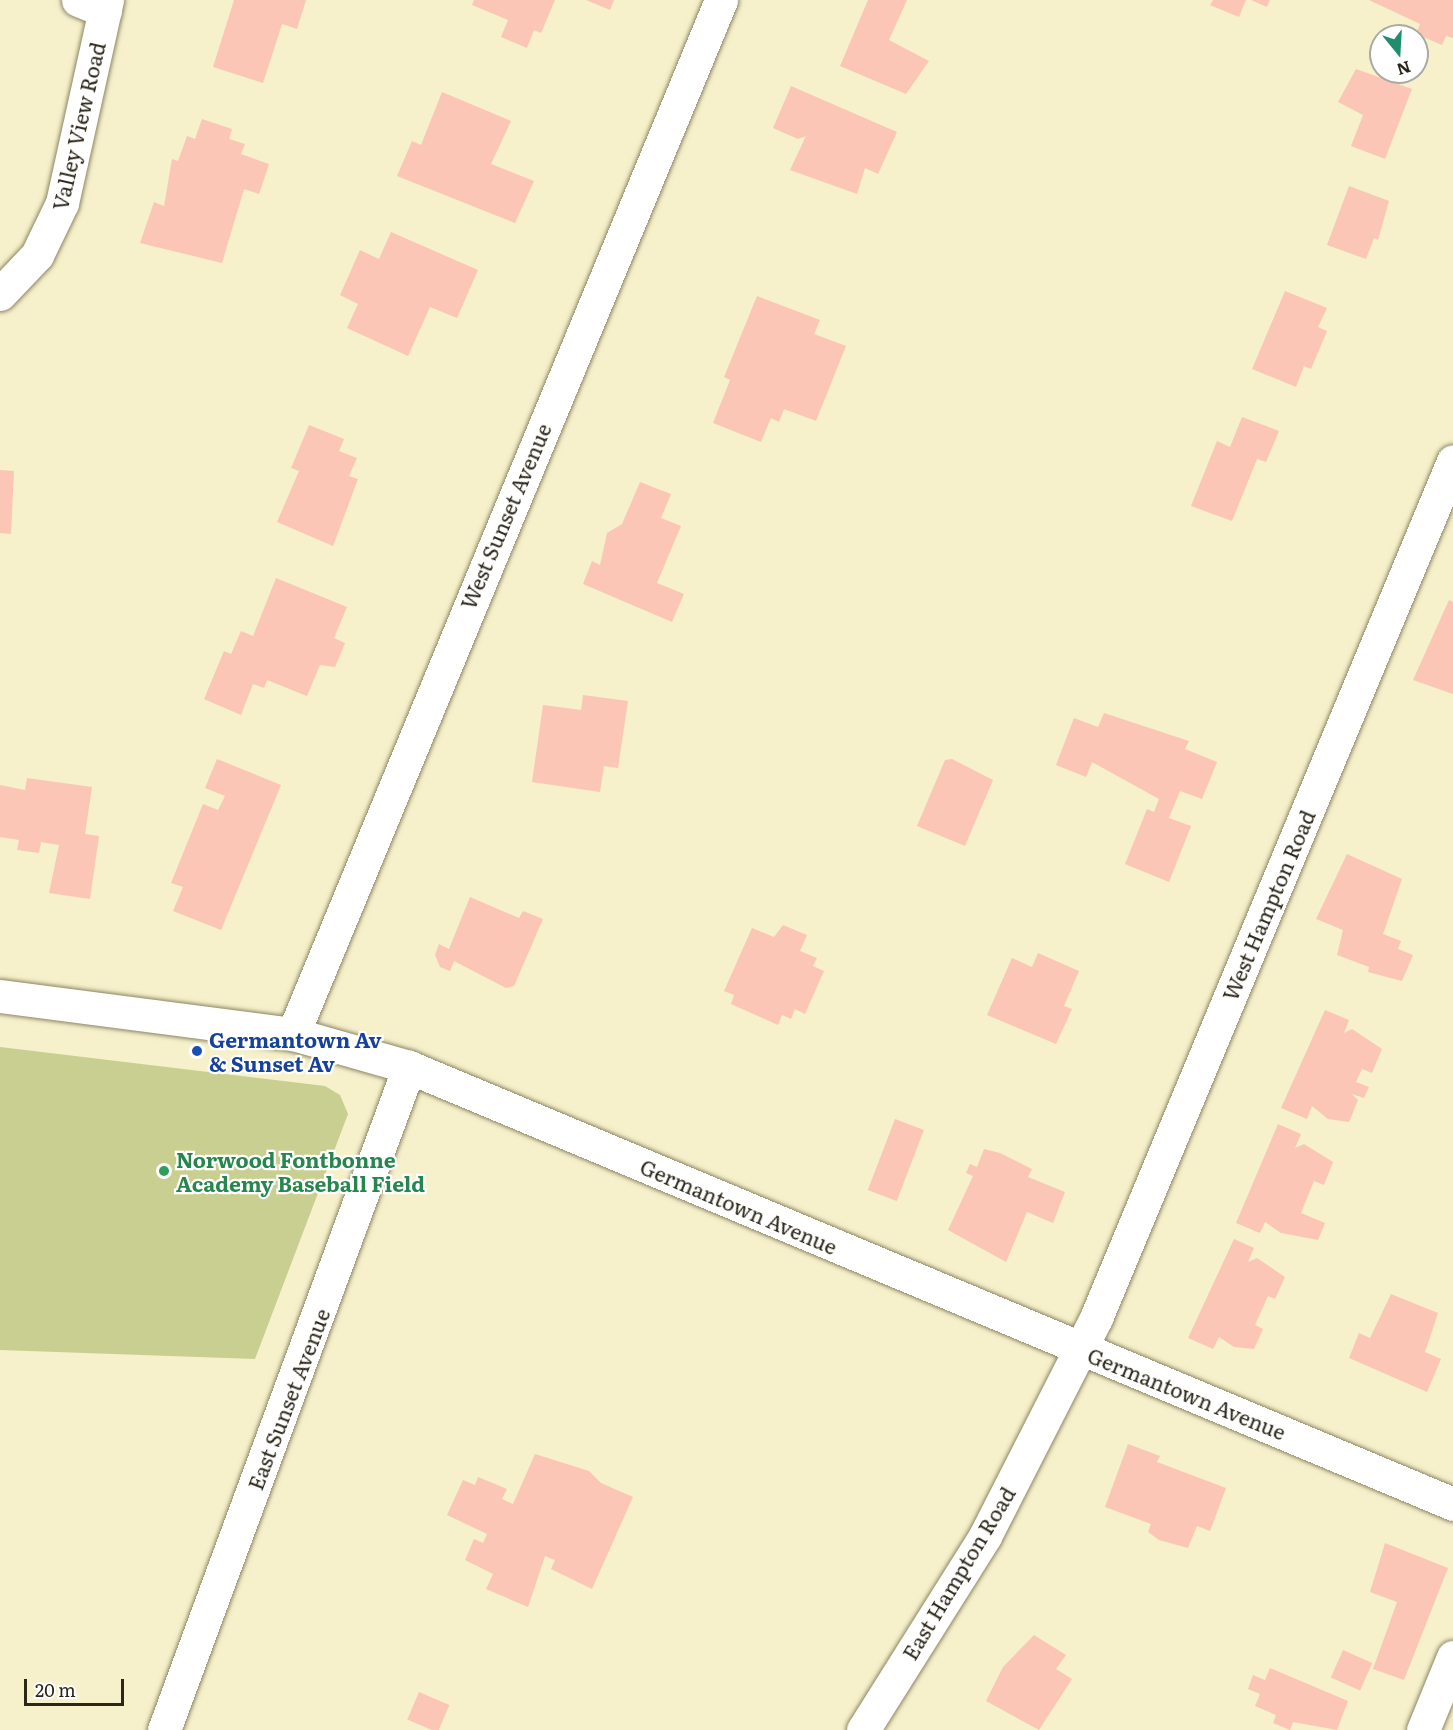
<!DOCTYPE html>
<style>
body{margin:0}
#map{position:relative;width:1453px;height:1730px;overflow:hidden;background:#f6f0cb;font-family:Literata,serif}
div>[style]{position:absolute}
.green>*{inset:0;background:#c9cf90}
.building>*{inset:0;background:#fbc6b6;transform-origin:0 0}
.roads{filter:drop-shadow(0 0 2px #8c8664) drop-shadow(0 0 2px #8c8664)}
.minor>*{height:33px;margin:-16.5px;padding:0 16.5px;transform-origin:16.5px;border-radius:16.5px;background:#fff}
.major>*{height:33px;margin:-16.5px;padding:0 16.5px;transform-origin:16.5px;border-radius:16.5px;background:#fff}
.dots>*{width:16px;height:16px;translate:-50% -50%;box-sizing:border-box;border:3px solid #fff;border-radius:50%}
span{translate:-50% -50%;white-space:nowrap;text-align:center;line-height:1.15;-webkit-text-stroke:4.5px #fff;paint-order:stroke}
.street-label{font-size:21px;color:#2a2719}
.transit-label{font-size:21px;color:#164399;font-weight:700}
.left{translate:0 -50%;text-align:left}
.leisure-label{font-size:21px;color:#27864d;font-weight:700}
.north{position:absolute;left:1369px;top:24px;width:60px;height:60px;box-sizing:border-box;background:#fff;border:2px solid #aaa9a3;border-radius:50%;rotate:162deg;font-size:16px;font-weight:700;line-height:24px;text-align:center;color:#2a2719}
.north::after{content:'';display:block;margin:auto;width:21px;height:27px;background:#208e6d;clip-path:polygon(50% 0,100% 100%,50% 72%,0 100%)}
.scale{position:absolute;left:24px;top:1679px;width:100px;height:27px;box-sizing:border-box;border:3px solid #2a2719;border-top:0;padding-left:8px;font-size:18px;line-height:21px;white-space:nowrap;color:#2a2719;-webkit-text-stroke:4px #fff;paint-order:stroke}
</style>
<div id="map">
<div class="green">
<i style="clip-path:polygon(0 1047px,325px 1086px,340px 1095px,348px 1114px,255px 1359px,0 1350px)"></i>
</div>
<div class="building">
<i style="clip-path:polygon(234px 0,306px 0,297px 29px,282px 24px,263px 83px,213px 67px)"></i>
<i style="clip-path:polygon(474px 0,555px 0,541px 33px,534px 30px,527px 48px,501px 37px,508px 20px,472px 5px)"></i>
<i style="clip-path:polygon(586px 0,614px 0,610px 10px)"></i>
<i style="clip-path:polygon(868px 0,907px 0,889px 40px,929px 61px,906px 94px,840px 66px)"></i>
<i style="clip-path:polygon(1213px 0,1246px 0,1239px 17px,1210px 5px)"></i>
<i style="clip-path:polygon(1251px 0,1270px 0,1267px 7px)"></i>
<i style="clip-path:polygon(1369px 0,1453px 0,1453px 38px,1446px 36px,1442px 45px,1416px 34px,1420px 24px)"></i>
<i style="clip-path:polygon(1356px 69px,1412px 89px,1385px 159px,1351px 146px,1363px 115px,1338px 102px)"></i>
<i style="clip-path:polygon(791px 86px,897px 132px,878px 174px,865px 168px,857px 194px,790px 170px,806px 136px,798px 139px,773px 128px)"></i>
<i style="clip-path:polygon(442px 92px,511px 121px,491px 164px,534px 181px,515px 223px,397px 176px,412px 141px,421px 145px)"></i>
<i style="clip-path:polygon(202px 119px,232px 129px,229px 139px,245px 144px,241px 154px,269px 164px,259px 194px,244px 189px,222px 263px,140px 243px,154px 202px,164px 206px,172px 159px,178px 161px,187px 136px,195px 139px)"></i>
<i style="clip-path:polygon(1349px 186px,1389px 201px,1378px 240px,1374px 238px,1366px 259px,1327px 245px)"></i>
<i style="clip-path:polygon(391px 232px,478px 270px,457px 318px,430px 307px,408px 356px,347px 328px,358px 304px,340px 295px,360px 250px,379px 259px)"></i>
<i style="clip-path:polygon(1285px 291px,1327px 308px,1318px 327px,1327px 331px,1311px 369px,1304px 366px,1296px 387px,1252px 369px)"></i>
<i style="clip-path:polygon(757px 296px,820px 320px,814px 334px,846px 346px,816px 421px,784px 409px,779px 422px,771px 418px,761px 442px,713px 423px,730px 380px,724px 377px)"></i>
<i style="clip-path:polygon(1242px 417px,1279px 431px,1266px 462px,1257px 459px,1232px 521px,1191px 506px,1217px 441px,1230px 447px)"></i>
<i style="clip-path:polygon(309px 425px,344px 439px,339px 451px,357px 458px,349px 476px,358px 479px,333px 546px,277px 522px,299px 471px,291px 468px)"></i>
<i style="clip-path:polygon(0 470px,14px 471px,11px 534px,0 533px)"></i>
<i style="clip-path:polygon(640px 482px,671px 494px,661px 518px,681px 526px,657px 583px,684px 594px,672px 622px,583px 584px,592px 561px,600px 565px,607px 533px,622px 524px)"></i>
<i style="clip-path:polygon(276px 578px,347px 607px,334px 638px,345px 643px,335px 667px,320px 665px,307px 696px,267px 680px,264px 688px,253px 684px,241px 715px,204px 699px,224px 651px,231px 654px,241px 631px,253px 636px)"></i>
<i style="clip-path:polygon(1449px 600px,1453px 602px,1453px 694px,1413px 680px)"></i>
<i style="clip-path:polygon(583px 695px,628px 701px,618px 768px,604px 766px,600px 792px,532px 782px,543px 705px,581px 710px)"></i>
<i style="clip-path:polygon(1104px 713px,1189px 741px,1185px 749px,1217px 762px,1202px 799px,1180px 791px,1169px 818px,1191px 826px,1169px 882px,1125px 864px,1147px 809px,1154px 812px,1159px 799px,1092px 762px,1086px 777px,1056px 765px,1074px 718px,1098px 727px)"></i>
<i style="clip-path:polygon(217px 759px,281px 785px,221px 930px,173px 911px,183px 887px,171px 883px,203px 804px,218px 810px,225px 796px,205px 788px)"></i>
<i style="clip-path:polygon(952px 759px,993px 780px,965px 846px,917px 826px,945px 760px)"></i>
<i style="clip-path:polygon(27px 778px,92px 787px,85px 834px,99px 836px,90px 899px,49px 893px,59px 845px,41px 842px,39px 853px,17px 850px,19px 840px,0 837px,0 785px,25px 790px)"></i>
<i style="clip-path:polygon(1347px 854px,1402px 879px,1383px 934px,1401px 941px,1398px 949px,1413px 955px,1402px 981px,1368px 972px,1369px 967px,1337px 955px,1343px 930px,1316px 919px)"></i>
<i style="clip-path:polygon(470px 897px,519px 918px,523px 911px,543px 919px,514px 986px,506px 988px,454px 961px,450px 971px,440px 967px,435px 955px,439px 944px,449px 949px)"></i>
<i style="clip-path:polygon(783px 925px,807px 935px,800px 951px,817px 958px,813px 966px,824px 971px,805px 1014px,795px 1009px,791px 1019px,782px 1015px,778px 1025px,731px 1004px,734px 995px,724px 991px,752px 928px,774px 937px)"></i>
<i style="clip-path:polygon(1038px 953px,1079px 971px,1064px 1006px,1072px 1009px,1056px 1044px,987px 1015px,1012px 958px,1032px 967px)"></i>
<i style="clip-path:polygon(1325px 1010px,1349px 1020px,1344px 1033px,1352px 1029px,1382px 1049px,1372px 1073px,1362px 1069px,1356px 1082px,1369px 1087px,1364px 1098px,1352px 1094px,1358px 1100px,1349px 1122px,1328px 1119px,1312px 1106px,1307px 1119px,1281px 1108px)"></i>
<i style="left:895px;top:1119px;width:31px;height:76px;rotate:21deg"></i>
<i style="clip-path:polygon(1278px 1124px,1301px 1134px,1295px 1148px,1304px 1144px,1333px 1162px,1324px 1185px,1314px 1181px,1301px 1213px,1325px 1223px,1318px 1240px,1281px 1233px,1265px 1222px,1260px 1233px,1236px 1223px)"></i>
<i style="clip-path:polygon(984px 1149px,1000px 1153px,1032px 1169px,1028px 1177px,1065px 1192px,1053px 1223px,1027px 1212px,1006px 1262px,948px 1230px,973px 1176px,966px 1173px,970px 1164px,977px 1167px)"></i>
<i style="clip-path:polygon(1234px 1239px,1254px 1248px,1248px 1262px,1257px 1258px,1285px 1277px,1275px 1299px,1268px 1296px,1255px 1325px,1263px 1329px,1254px 1349px,1234px 1347px,1219px 1337px,1213px 1349px,1188px 1338px)"></i>
<i style="clip-path:polygon(1391px 1294px,1438px 1313px,1425px 1352px,1441px 1359px,1427px 1392px,1349px 1358px,1359px 1333px,1370px 1338px)"></i>
<i style="clip-path:polygon(1128px 1444px,1160px 1456px,1157px 1462px,1226px 1488px,1210px 1531px,1197px 1526px,1188px 1548px,1159px 1540px,1148px 1532px,1151px 1524px,1105px 1507px)"></i>
<i style="clip-path:polygon(535px 1454px,589px 1471px,601px 1483px,633px 1497px,592px 1589px,551px 1569px,555px 1560px,545px 1556px,528px 1607px,486px 1589px,493px 1574px,465px 1560px,474px 1539px,483px 1543px,487px 1534px,447px 1515px,463px 1480px,475px 1485px,478px 1477px,507px 1489px,502px 1499px,513px 1504px)"></i>
<i style="clip-path:polygon(1385px 1543px,1448px 1568px,1404px 1680px,1373px 1669px,1397px 1602px,1370px 1592px)"></i>
<i style="clip-path:polygon(1034px 1635px,1066px 1655px,1056px 1669px,1072px 1679px,1039px 1730px,986px 1701px,1003px 1667px)"></i>
<i style="left:1343px;top:1650px;width:32px;height:30px;rotate:24deg"></i>
<i style="clip-path:polygon(1270px 1668px,1348px 1701px,1337px 1730px,1293px 1722px,1290px 1730px,1273px 1723px,1276px 1715px,1255px 1706px,1260px 1694px,1248px 1689px,1253px 1675px,1265px 1680px)"></i>
<i style="left:419px;top:1692px;width:33px;height:30px;rotate:23deg"></i>
</div>
<div class="roads">
<div class="minor">
<i style="left:78px;top:0;width:29px;rotate:22deg"></i>
<i style="left:0;top:294px;width:54px;rotate:-46.5deg"></i>
<i style="left:37px;top:255px;width:58px;rotate:-64.3deg"></i>
<i style="left:62px;top:203px;width:208px;rotate:-77.5deg"></i>
<i style="left:293px;top:1034px;width:1119px;rotate:-67.51deg"></i>
<i style="left:164px;top:1730px;width:707px;rotate:-69.72deg"></i>
<i style="left:863px;top:1730px;width:229px;rotate:-57.8deg"></i>
<i style="left:985px;top:1536px;width:245px;rotate:-63deg"></i>
<i style="left:1096px;top:1318px;width:928px;rotate:-67.38deg"></i>
<i style="left:1423px;top:1730px;width:79px;rotate:-67.7deg"></i>
</div>
<div class="major">
<i style="left:0;top:996px;width:295px;rotate:7.4deg"></i>
<i style="left:293px;top:1034px;width:121px;rotate:15.9deg"></i>
<i style="left:409px;top:1067px;width:1132px;rotate:22.71deg"></i>
</div>
</div>
<div class="dots">
<i style="left:197px;top:1051px;background:#1a4fb4"></i>
<i style="left:164px;top:1171px;background:#2e9e5b"></i>
</div>
<div class="street-label">
<span style="left:78px;top:126px;rotate:-77deg">Valley View Road</span>
<span style="left:505px;top:516px;rotate:-67deg">West Sunset Avenue</span>
<span style="left:1268px;top:905px;rotate:-67deg">West Hampton Road</span>
<span style="left:739px;top:1206px;rotate:23deg">Germantown Avenue</span>
<span style="left:1187px;top:1393px;rotate:22deg">Germantown Avenue</span>
<span style="left:288px;top:1399px;rotate:-69deg">East Sunset Avenue</span>
<span style="left:958px;top:1573px;rotate:-59deg">East Hampton Road</span>
</div>
<div class="transit-label">
<span class="left" style="left:209px;top:1051px">Germantown Av<br>&amp; Sunset Av</span>
</div>
<div class="leisure-label">
<span class="left" style="left:176px;top:1171px">Norwood Fontbonne<br>Academy Baseball Field</span>
</div>
<div class="north">N</div>
<div class="scale">20 m</div>
</div>
